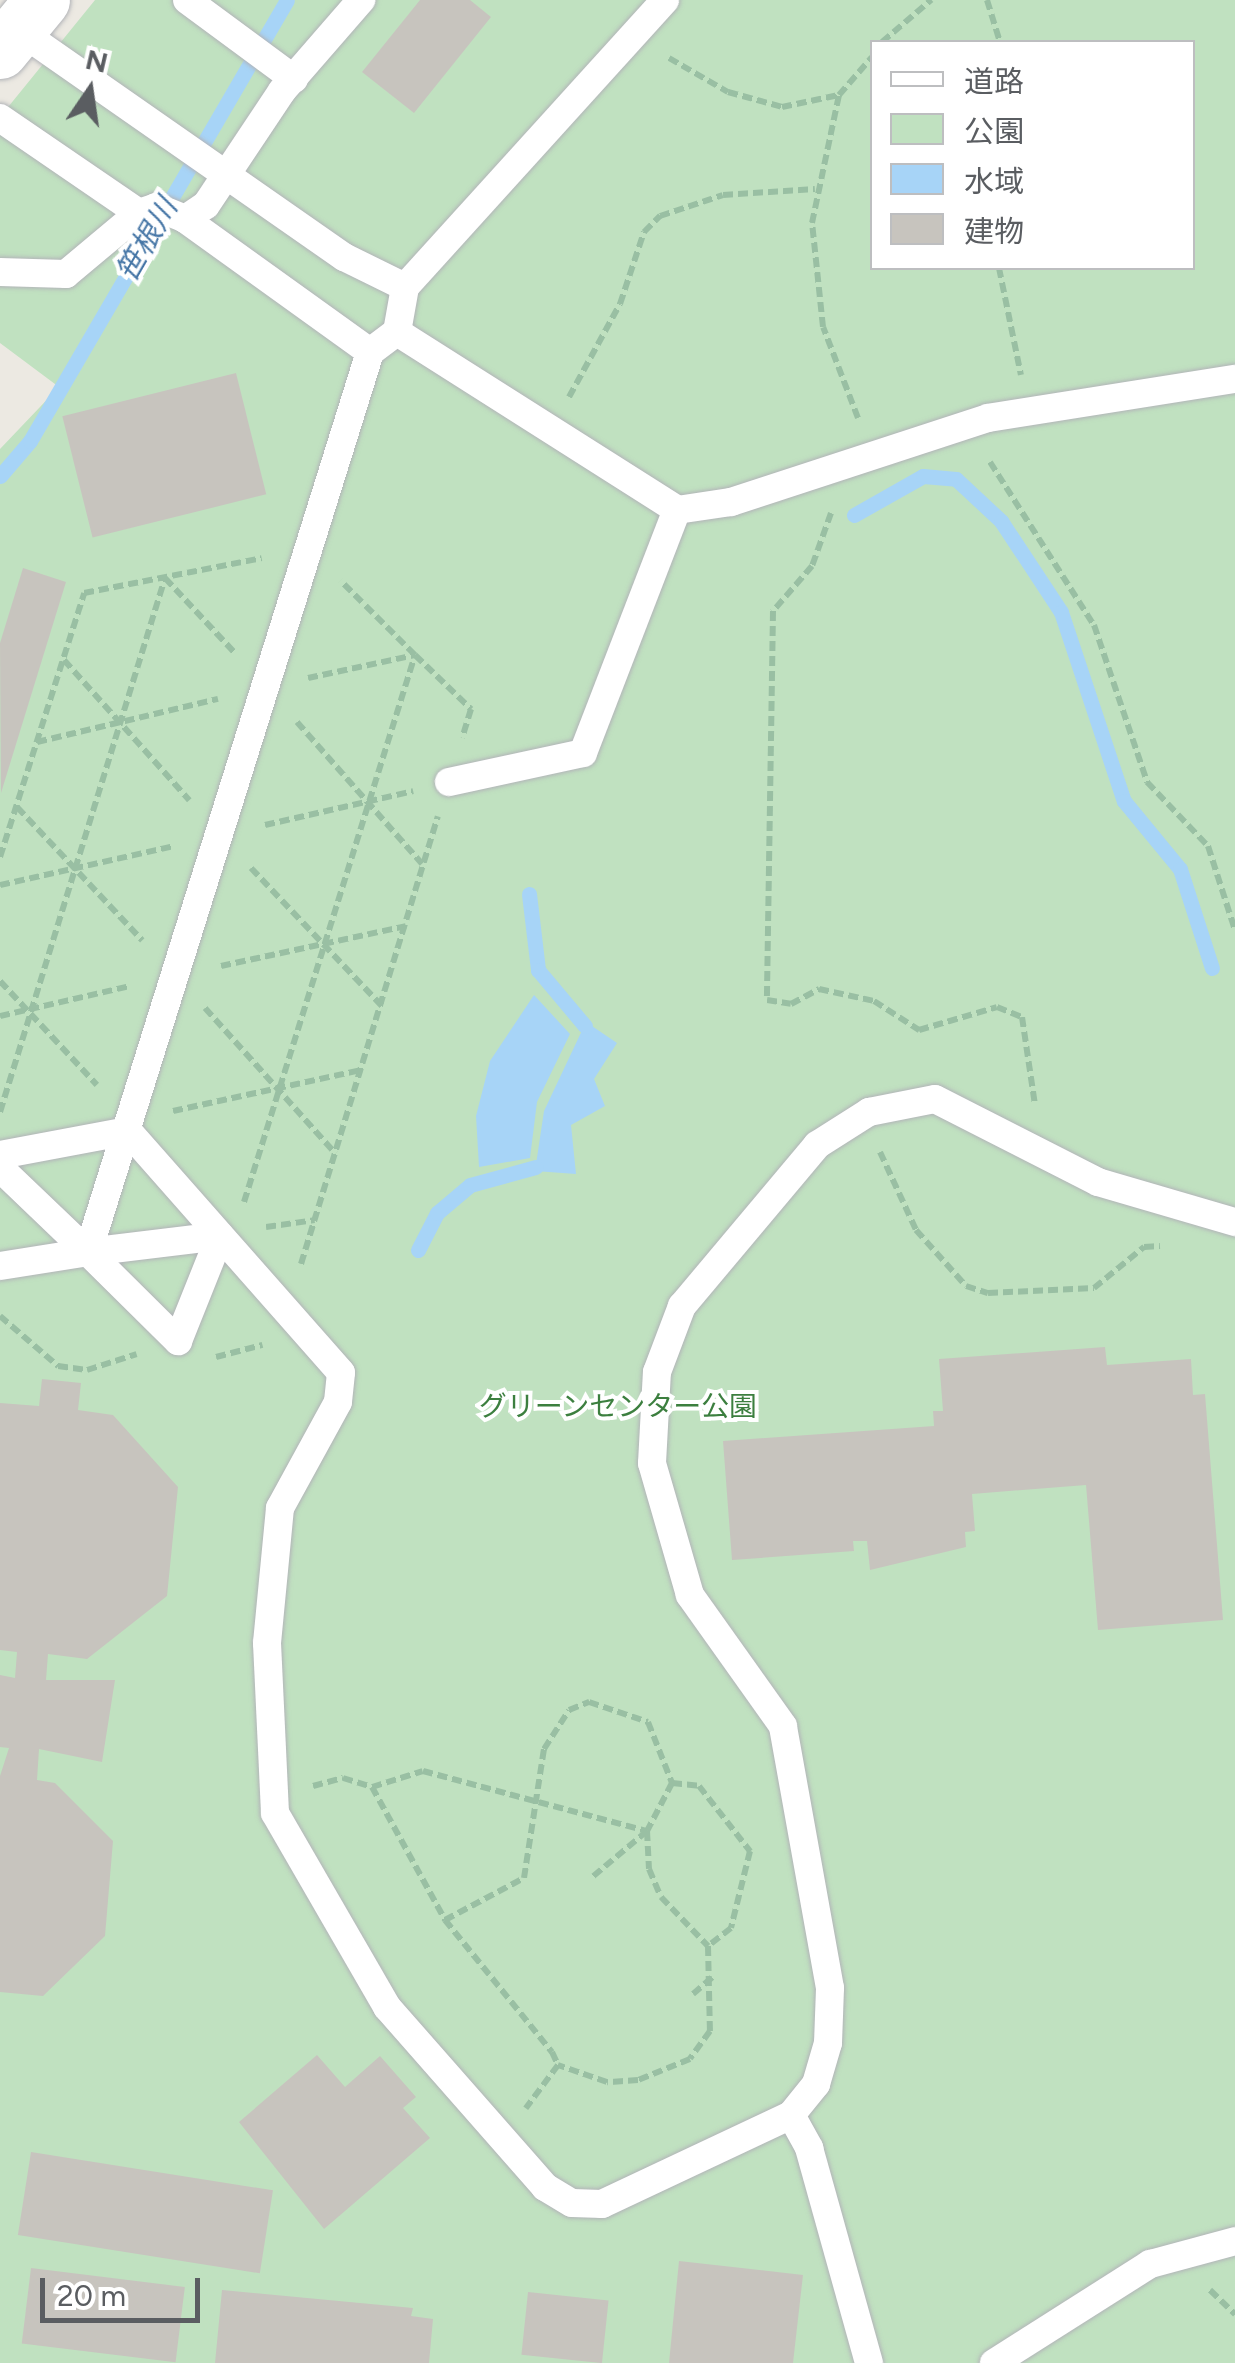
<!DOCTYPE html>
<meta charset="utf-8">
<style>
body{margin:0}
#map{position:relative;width:1235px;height:2363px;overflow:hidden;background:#ece9e2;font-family:Figtree,"Noto Sans JP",sans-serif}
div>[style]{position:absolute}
.green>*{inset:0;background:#c0e1c0}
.water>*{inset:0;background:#a7d4f7}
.stream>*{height:15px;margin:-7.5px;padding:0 7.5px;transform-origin:7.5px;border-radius:7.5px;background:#a7d4f7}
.building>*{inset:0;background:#c7c4be;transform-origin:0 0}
.path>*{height:6px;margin-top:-3px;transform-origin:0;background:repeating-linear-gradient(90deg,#99bfa3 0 10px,transparent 0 15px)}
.roads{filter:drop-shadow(0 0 2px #b2b4b8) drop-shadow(0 0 2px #b2b4b8)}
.service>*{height:28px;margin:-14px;padding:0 14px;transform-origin:14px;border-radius:14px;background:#fff}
.tertiary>*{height:55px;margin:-27.5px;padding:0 27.5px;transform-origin:27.5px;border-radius:27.5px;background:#fff}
span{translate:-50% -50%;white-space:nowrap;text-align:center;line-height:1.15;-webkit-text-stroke:8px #fff;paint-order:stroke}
.park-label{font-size:28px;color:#3c7f3f}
.water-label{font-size:30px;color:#4676a6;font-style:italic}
.legend{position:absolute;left:870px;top:40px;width:325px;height:230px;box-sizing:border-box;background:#fff;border:2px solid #bdbec0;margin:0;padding:12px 18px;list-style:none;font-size:30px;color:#5a5d61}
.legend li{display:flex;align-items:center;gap:20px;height:50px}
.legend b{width:50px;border:2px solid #bdbec0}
.north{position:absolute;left:40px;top:40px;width:100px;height:100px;-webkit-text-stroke:8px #fff;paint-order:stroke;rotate:13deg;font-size:28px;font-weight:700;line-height:40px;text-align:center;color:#5a5d61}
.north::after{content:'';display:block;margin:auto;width:35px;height:45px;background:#5a5d61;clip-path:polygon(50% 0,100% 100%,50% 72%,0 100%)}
.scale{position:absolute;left:40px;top:2278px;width:160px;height:45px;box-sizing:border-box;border:5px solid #5a5d61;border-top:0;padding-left:12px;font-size:30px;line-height:35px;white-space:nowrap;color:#5a5d61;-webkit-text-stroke:8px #fff;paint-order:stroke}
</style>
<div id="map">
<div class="green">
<i style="clip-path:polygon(evenodd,95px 0,1235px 0,1235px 2363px,0 2363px,0 449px,59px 387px,0 343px,0 117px,95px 0,872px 42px,1192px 42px,1192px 268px,872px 268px,872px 42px)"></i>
</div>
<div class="water">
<i style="clip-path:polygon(534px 995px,570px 1034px,537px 1102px,530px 1158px,479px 1167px,476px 1116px,490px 1061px)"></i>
<i style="clip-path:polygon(586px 1022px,617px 1043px,594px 1079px,605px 1106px,571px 1125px,576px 1174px,535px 1171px,544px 1111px)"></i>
</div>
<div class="stream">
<i style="left:0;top:476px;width:46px;rotate:-49.4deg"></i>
<i style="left:30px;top:441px;width:510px;rotate:-59.77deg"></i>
<i style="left:854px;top:515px;width:79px;rotate:-29.5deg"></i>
<i style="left:923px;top:476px;width:33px;rotate:5deg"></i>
<i style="left:956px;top:479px;width:62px;rotate:43deg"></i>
<i style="left:1001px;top:521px;width:109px;rotate:56.6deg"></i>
<i style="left:1061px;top:612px;width:199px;rotate:71.6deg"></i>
<i style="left:1124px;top:801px;width:88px;rotate:50.5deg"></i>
<i style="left:1180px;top:869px;width:104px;rotate:72.1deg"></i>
<i style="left:529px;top:894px;width:77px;rotate:83.2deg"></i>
<i style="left:538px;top:970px;width:73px;rotate:50deg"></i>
<i style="left:418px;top:1250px;width:42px;rotate:-62.8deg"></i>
<i style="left:437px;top:1213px;width:43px;rotate:-40.3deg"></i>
<i style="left:470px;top:1185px;width:68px;rotate:-15.3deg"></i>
</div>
<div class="building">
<i style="clip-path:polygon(420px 0,470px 0,491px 17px,414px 113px,362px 72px)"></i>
<i style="left:236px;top:373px;width:125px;height:179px;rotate:76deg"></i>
<i style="clip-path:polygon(23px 568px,66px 582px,1px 793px,0 643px)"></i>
<i style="clip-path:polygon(1105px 1347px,1107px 1365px,1191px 1359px,1193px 1395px,1205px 1394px,1223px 1620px,1098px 1630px,1086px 1485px,972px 1494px,975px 1531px,965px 1532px,966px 1547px,870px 1570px,867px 1541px,853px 1541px,854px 1551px,732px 1560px,723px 1441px,934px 1426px,933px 1411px,943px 1411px,939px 1359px)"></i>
<i style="clip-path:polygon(42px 1379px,81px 1383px,78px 1410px,113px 1415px,178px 1487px,167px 1596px,87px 1659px,48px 1654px,46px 1680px,115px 1680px,102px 1762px,39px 1749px,37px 1780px,55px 1783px,113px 1841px,105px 1936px,43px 1996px,0 1992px,0 1776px,9px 1748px,0 1747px,0 1675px,15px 1678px,17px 1652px,0 1650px,0 1403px,39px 1406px)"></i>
<i style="clip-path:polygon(317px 2055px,345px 2087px,380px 2056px,416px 2097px,403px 2108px,430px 2138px,324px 2229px,239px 2122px)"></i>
<i style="left:31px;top:2152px;width:245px;height:84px;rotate:9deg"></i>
<i style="clip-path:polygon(679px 2261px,803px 2275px,793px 2363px,669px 2363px)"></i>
<i style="left:31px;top:2268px;width:155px;height:76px;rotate:7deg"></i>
<i style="clip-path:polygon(222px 2290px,413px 2308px,411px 2316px,433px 2319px,429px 2363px,215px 2363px)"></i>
<i style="left:528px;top:2292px;width:81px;height:63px;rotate:6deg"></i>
</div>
<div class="path">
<i style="left:987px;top:0;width:44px;rotate:72.8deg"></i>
<i style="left:882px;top:42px;width:65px;rotate:-40.6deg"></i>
<i style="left:669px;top:58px;width:68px;rotate:30deg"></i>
<i style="left:728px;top:92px;width:56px;rotate:15.5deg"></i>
<i style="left:782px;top:107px;width:58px;rotate:-11.9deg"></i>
<i style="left:999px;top:268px;width:109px;rotate:78.4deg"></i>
<i style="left:569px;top:397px;width:106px;rotate:-61.3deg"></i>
<i style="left:620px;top:304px;width:76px;rotate:-71.6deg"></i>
<i style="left:644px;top:232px;width:23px;rotate:-45deg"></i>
<i style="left:660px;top:216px;width:66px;rotate:-18.4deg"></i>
<i style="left:723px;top:195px;width:92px;rotate:-3.7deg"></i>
<i style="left:858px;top:418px;width:97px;rotate:-111deg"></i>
<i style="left:823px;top:327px;width:105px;rotate:-96deg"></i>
<i style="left:812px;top:223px;width:131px;rotate:-78.1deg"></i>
<i style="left:839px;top:95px;width:50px;rotate:-49deg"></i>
<i style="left:990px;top:462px;width:193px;rotate:57.5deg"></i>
<i style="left:1094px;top:625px;width:166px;rotate:71.3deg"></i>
<i style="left:1147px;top:782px;width:88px;rotate:46.4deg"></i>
<i style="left:1208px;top:846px;width:88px;rotate:72.2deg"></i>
<i style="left:831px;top:513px;width:56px;rotate:109.7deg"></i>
<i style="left:812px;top:566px;width:60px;rotate:130.9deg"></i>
<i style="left:773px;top:611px;width:389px;rotate:90.9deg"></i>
<i style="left:767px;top:1000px;width:24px;rotate:9deg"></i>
<i style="left:791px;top:1004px;width:32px;rotate:-28deg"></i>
<i style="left:819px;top:989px;width:56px;rotate:12.3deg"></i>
<i style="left:874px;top:1001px;width:54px;rotate:32.8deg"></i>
<i style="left:919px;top:1030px;width:81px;rotate:-16.4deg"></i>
<i style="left:997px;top:1007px;width:27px;rotate:22deg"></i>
<i style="left:1022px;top:1017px;width:89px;rotate:81.6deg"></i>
<i style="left:64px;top:660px;width:188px;rotate:48.2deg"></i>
<i style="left:308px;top:678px;width:109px;rotate:-12.1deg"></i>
<i style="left:415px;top:655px;width:78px;rotate:44deg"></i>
<i style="left:471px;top:709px;width:30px;rotate:107deg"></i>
<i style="left:297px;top:722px;width:189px;rotate:48.6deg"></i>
<i style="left:37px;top:742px;width:186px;rotate:-13.4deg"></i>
<i style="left:17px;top:807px;width:183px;rotate:46.8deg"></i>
<i style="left:265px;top:825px;width:152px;rotate:-12.9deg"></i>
<i style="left:0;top:857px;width:277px;rotate:-72.3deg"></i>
<i style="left:84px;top:593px;width:181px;rotate:-11.1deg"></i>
<i style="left:251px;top:868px;width:190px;rotate:46.5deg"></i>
<i style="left:0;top:885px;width:178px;rotate:-12.6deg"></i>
<i style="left:221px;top:966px;width:189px;rotate:-12.2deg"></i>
<i style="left:0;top:981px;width:142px;rotate:47deg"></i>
<i style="left:205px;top:1008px;width:195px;rotate:48.1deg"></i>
<i style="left:0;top:1016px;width:133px;rotate:-13deg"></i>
<i style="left:173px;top:1111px;width:192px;rotate:-12.3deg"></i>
<i style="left:0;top:1112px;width:559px;rotate:-72.83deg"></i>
<i style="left:165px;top:578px;width:103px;rotate:47deg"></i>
<i style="left:880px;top:1152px;width:86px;rotate:65.2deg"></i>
<i style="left:916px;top:1230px;width:75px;rotate:48.2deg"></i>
<i style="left:966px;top:1286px;width:23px;rotate:18deg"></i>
<i style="left:988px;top:1293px;width:106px;rotate:-2.7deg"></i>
<i style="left:1094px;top:1288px;width:65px;rotate:-39.4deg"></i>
<i style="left:1144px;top:1247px;width:16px;rotate:-4deg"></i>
<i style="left:244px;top:1202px;width:573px;rotate:-72.64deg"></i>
<i style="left:415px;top:655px;width:105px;rotate:-135deg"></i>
<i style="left:266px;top:1227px;width:49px;rotate:-8.1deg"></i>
<i style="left:301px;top:1264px;width:468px;rotate:-73deg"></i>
<i style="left:0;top:1316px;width:77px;rotate:40.8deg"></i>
<i style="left:58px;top:1366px;width:29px;rotate:8deg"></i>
<i style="left:87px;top:1370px;width:52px;rotate:-17.7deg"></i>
<i style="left:216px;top:1357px;width:48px;rotate:-14.6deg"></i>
<i style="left:672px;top:1783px;width:27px;rotate:6deg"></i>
<i style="left:699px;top:1786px;width:83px;rotate:51.9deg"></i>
<i style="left:750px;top:1851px;width:79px;rotate:103.9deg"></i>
<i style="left:731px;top:1928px;width:29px;rotate:142deg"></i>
<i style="left:313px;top:1786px;width:31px;rotate:-15deg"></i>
<i style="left:343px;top:1778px;width:30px;rotate:17deg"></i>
<i style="left:372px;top:1787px;width:152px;rotate:61.2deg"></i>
<i style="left:445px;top:1920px;width:170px;rotate:51deg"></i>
<i style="left:552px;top:2052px;width:14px;rotate:65deg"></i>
<i style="left:558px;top:2065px;width:54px;rotate:126.7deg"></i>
<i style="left:372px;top:1787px;width:53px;rotate:-17.4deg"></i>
<i style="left:423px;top:1771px;width:232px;rotate:15deg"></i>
<i style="left:647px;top:1831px;width:73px;rotate:140deg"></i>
<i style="left:445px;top:1920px;width:89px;rotate:-28deg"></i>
<i style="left:524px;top:1878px;width:131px;rotate:-81.2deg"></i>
<i style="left:544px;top:1749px;width:46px;rotate:-57.3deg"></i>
<i style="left:569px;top:1710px;width:22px;rotate:-22deg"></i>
<i style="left:589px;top:1702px;width:62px;rotate:18.7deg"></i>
<i style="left:648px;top:1722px;width:66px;rotate:68.5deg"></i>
<i style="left:672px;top:1783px;width:54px;rotate:117.5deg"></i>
<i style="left:647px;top:1831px;width:38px;rotate:87deg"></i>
<i style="left:649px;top:1869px;width:30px;rotate:67deg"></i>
<i style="left:661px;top:1897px;width:68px;rotate:46.2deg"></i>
<i style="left:708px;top:1946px;width:85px;rotate:88.7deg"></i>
<i style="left:710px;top:2031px;width:34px;rotate:126deg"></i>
<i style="left:690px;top:2059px;width:56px;rotate:158deg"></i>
<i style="left:638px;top:2080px;width:31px;rotate:176deg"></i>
<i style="left:607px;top:2082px;width:52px;rotate:-160.9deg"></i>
<i style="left:693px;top:1994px;width:28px;rotate:-41deg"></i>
<i style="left:1210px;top:2290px;width:35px;rotate:44deg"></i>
</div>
<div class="roads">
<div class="service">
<i style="left:187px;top:0;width:133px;rotate:36.4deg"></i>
<i style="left:17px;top:29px;width:399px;rotate:34.9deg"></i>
<i style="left:344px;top:257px;width:68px;rotate:26.2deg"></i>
<i style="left:0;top:118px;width:168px;rotate:34.4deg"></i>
<i style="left:185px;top:219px;width:228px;rotate:35.7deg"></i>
<i style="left:0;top:272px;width:66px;rotate:1.7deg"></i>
<i style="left:66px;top:274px;width:95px;rotate:-39.9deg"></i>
<i style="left:139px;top:213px;width:18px;rotate:-19deg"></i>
<i style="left:156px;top:207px;width:31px;rotate:22deg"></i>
<i style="left:185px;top:219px;width:25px;rotate:-34deg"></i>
<i style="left:206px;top:205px;width:137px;rotate:-56.3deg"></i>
<i style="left:282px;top:91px;width:121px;rotate:-49deg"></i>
<i style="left:397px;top:332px;width:332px;rotate:32.4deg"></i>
<i style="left:677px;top:510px;width:55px;rotate:-8.4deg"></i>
<i style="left:731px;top:502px;width:270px;rotate:-18.1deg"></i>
<i style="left:988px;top:418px;width:250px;rotate:-9deg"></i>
<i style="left:449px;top:782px;width:137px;rotate:-12.2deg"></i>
<i style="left:583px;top:753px;width:261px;rotate:-68.9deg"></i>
<i style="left:0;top:1155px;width:130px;rotate:-10.6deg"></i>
<i style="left:128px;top:1131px;width:322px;rotate:48.6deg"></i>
<i style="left:341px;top:1373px;width:29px;rotate:96deg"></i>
<i style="left:338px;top:1402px;width:121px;rotate:118.7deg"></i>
<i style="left:280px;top:1508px;width:136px;rotate:95.5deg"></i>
<i style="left:267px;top:1643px;width:170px;rotate:87.3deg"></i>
<i style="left:275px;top:1813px;width:224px;rotate:60deg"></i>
<i style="left:387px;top:2007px;width:240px;rotate:48.7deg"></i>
<i style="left:545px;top:2187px;width:31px;rotate:31deg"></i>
<i style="left:572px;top:2203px;width:30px;rotate:2deg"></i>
<i style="left:602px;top:2204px;width:209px;rotate:-25.2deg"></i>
<i style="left:791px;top:2115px;width:40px;rotate:-51deg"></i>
<i style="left:816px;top:2084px;width:43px;rotate:-73.7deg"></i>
<i style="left:828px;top:2043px;width:55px;rotate:-87.9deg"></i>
<i style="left:830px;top:1988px;width:266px;rotate:-100.2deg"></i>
<i style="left:783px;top:1726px;width:161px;rotate:-125.4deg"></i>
<i style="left:690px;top:1595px;width:137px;rotate:-106.1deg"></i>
<i style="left:652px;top:1463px;width:91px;rotate:-86.9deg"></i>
<i style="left:657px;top:1372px;width:71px;rotate:-69.3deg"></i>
<i style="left:682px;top:1306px;width:210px;rotate:-50deg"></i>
<i style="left:817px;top:1145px;width:62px;rotate:-32.4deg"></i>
<i style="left:869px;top:1112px;width:67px;rotate:-11.1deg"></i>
<i style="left:935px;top:1099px;width:183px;rotate:27deg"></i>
<i style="left:1098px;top:1182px;width:143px;rotate:16.3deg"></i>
<i style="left:0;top:1168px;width:122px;rotate:43.7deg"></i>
<i style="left:88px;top:1252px;width:127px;rotate:44.7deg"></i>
<i style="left:178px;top:1341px;width:113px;rotate:-68.2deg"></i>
<i style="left:220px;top:1236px;width:133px;rotate:173.1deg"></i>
<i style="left:88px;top:1252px;width:89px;rotate:171deg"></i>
<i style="left:88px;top:1252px;width:943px;rotate:-72.6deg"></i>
<i style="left:370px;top:352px;width:34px;rotate:-37deg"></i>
<i style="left:397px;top:332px;width:46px;rotate:-79.9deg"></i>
<i style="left:405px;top:287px;width:387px;rotate:-47.8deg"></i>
<i style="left:791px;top:2115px;width:38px;rotate:61deg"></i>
<i style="left:809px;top:2148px;width:223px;rotate:74.4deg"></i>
<i style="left:994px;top:2363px;width:185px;rotate:-32.4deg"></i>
<i style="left:1150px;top:2264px;width:88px;rotate:-15.1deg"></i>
</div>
<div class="tertiary">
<i style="left:0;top:51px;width:66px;rotate:-50.5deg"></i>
</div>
</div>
<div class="park-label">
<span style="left:618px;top:1406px">グリーンセンター公園</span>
</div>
<div class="water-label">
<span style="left:147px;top:240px;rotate:-60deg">笹根川</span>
</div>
<ul class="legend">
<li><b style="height:12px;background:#fff"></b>道路</li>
<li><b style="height:28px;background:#c0e1c0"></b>公園</li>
<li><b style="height:28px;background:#a7d4f7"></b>水域</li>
<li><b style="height:28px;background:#c7c4be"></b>建物</li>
</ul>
<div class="north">N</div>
<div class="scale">20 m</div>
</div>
